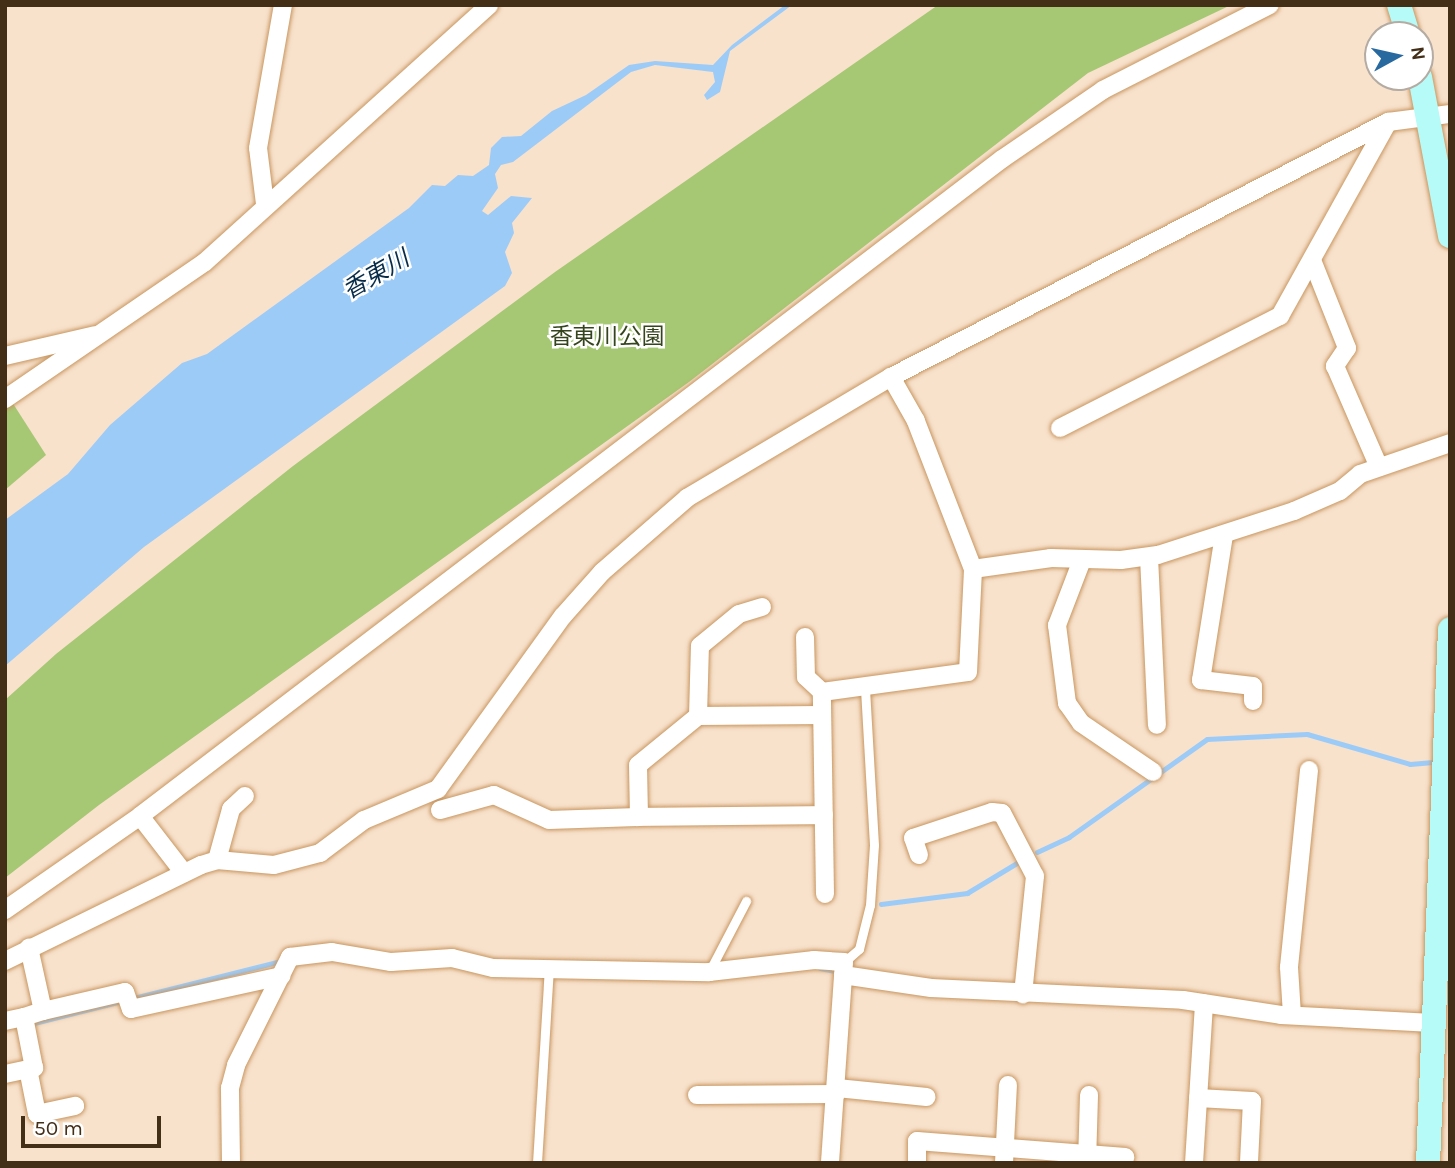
<!DOCTYPE html>
<meta charset="utf-8">
<style>
body{margin:0}
#map{position:relative;width:1455px;height:1168px;overflow:hidden;background:#f8e2cc;font-family:Karla,"Noto Sans JP",sans-serif}
div>[style]{position:absolute}
.green>*{inset:0;background:#a6c874}
.water>*{inset:0;background:#9dcbf7}
.stream>*{height:5px;margin:-2.5px;padding:0 2.5px;transform-origin:2.5px;border-radius:2.5px;background:#9dcbf7}
.roads{filter:drop-shadow(0 0 2px #c89660) drop-shadow(0 0 2px #c89660)}
.lane>*{height:9px;margin:-4.5px;padding:0 4.5px;transform-origin:4.5px;border-radius:4.5px;background:#fff}
.street>*{height:18px;margin:-9px;padding:0 9px;transform-origin:9px;border-radius:9px;background:#fff}
.secondary>*{height:24px;margin:-12px;padding:0 12px;transform-origin:12px;border-radius:12px;background:#b6fbf7}
span{translate:-50% -50%;white-space:nowrap;text-align:center;line-height:1.15;-webkit-text-stroke:5px #fff;paint-order:stroke}
.park-label{font-size:23px;color:#35441d}
.water-label{font-size:24px;color:#092c48;font-style:italic}
.frame{position:absolute;inset:0;border:7px solid #432e18;pointer-events:none}
.north{position:absolute;left:1364px;top:21px;width:70px;height:70px;box-sizing:border-box;background:#fff;border:2px solid #b4aba3;border-radius:50%;rotate:82deg;font-size:19px;font-weight:700;line-height:28px;text-align:center;color:#432e18}
.north::after{content:'';display:block;margin:auto;width:24px;height:32px;background:#286aa0;clip-path:polygon(50% 0,100% 100%,50% 72%,0 100%)}
.scale{position:absolute;left:21px;top:1116px;width:140px;height:32px;box-sizing:border-box;border:4px solid #432e18;border-top:0;padding-left:9px;font-size:21px;line-height:24px;white-space:nowrap;color:#432e18;-webkit-text-stroke:5px #fff;paint-order:stroke}
</style>
<div id="map">
<div class="green">
<i style="clip-path:polygon(938px 5px,1231px 5px,1088px 73px,689px 382px,99px 805px,5px 878px,5px 700px,56px 654px,293px 466px,555px 272px)"></i>
<i style="clip-path:polygon(12px 402px,46px 455px,5px 490px,5px 407px)"></i>
</div>
<div class="water">
<i style="clip-path:polygon(785px 5px,792px 5px,730px 51px,720px 92px,707px 100px,704px 95px,715px 82px,713px 72px,655px 65px,631px 72px,513px 162px,501px 165px,495px 174px,498px 188px,482px 211px,488px 215px,511px 196px,532px 198px,512px 223px,514px 233px,505px 252px,512px 273px,505px 286px,144px 547px,5px 666px,5px 520px,68px 474px,110px 425px,182px 363px,207px 354px,409px 208px,432px 185px,445px 186px,458px 175px,473px 176px,489px 165px,491px 148px,502px 137px,521px 136px,552px 111px,586px 95px,629px 65px,655px 61px,713px 65px,732px 45px)"></i>
</div>
<div class="stream">
<i style="left:1037px;top:852px;width:35px;rotate:-25deg"></i>
<i style="left:1069px;top:837px;width:169px;rotate:-35.4deg"></i>
<i style="left:1207px;top:739px;width:100px;rotate:-2.9deg"></i>
<i style="left:1307px;top:734px;width:107px;rotate:16.2deg"></i>
<i style="left:1410px;top:764px;width:23px;rotate:-5deg"></i>
<i style="left:881px;top:904px;width:87px;rotate:-7.3deg"></i>
<i style="left:967px;top:893px;width:62px;rotate:-31.1deg"></i>
<i style="left:820px;top:968px;width:14px;rotate:12deg"></i>
<i style="left:30px;top:1024px;width:263px;rotate:-14.1deg"></i>
</div>
<div class="roads">
<div class="lane">
<i style="left:844px;top:962px;width:20px;rotate:-41deg"></i>
<i style="left:859px;top:949px;width:45px;rotate:-76deg"></i>
<i style="left:870px;top:905px;width:60px;rotate:-86.2deg"></i>
<i style="left:874px;top:845px;width:158px;rotate:-93.3deg"></i>
<i style="left:710px;top:970px;width:78px;rotate:-62.4deg"></i>
<i style="left:537px;top:1163px;width:194px;rotate:-86.5deg"></i>
</div>
<div class="street">
<i style="left:265px;top:204px;width:56px;rotate:-97.1deg"></i>
<i style="left:258px;top:148px;width:145px;rotate:-80.1deg"></i>
<i style="left:1312px;top:260px;width:95px;rotate:68.3deg"></i>
<i style="left:1347px;top:348px;width:22px;rotate:124deg"></i>
<i style="left:1335px;top:366px;width:110px;rotate:66.5deg"></i>
<i style="left:5px;top:356px;width:92px;rotate:-13.1deg"></i>
<i style="left:5px;top:399px;width:242px;rotate:-34.4deg"></i>
<i style="left:205px;top:262px;width:383px;rotate:-42.1deg"></i>
<i style="left:1060px;top:428px;width:247px;rotate:-27deg"></i>
<i style="left:1280px;top:316px;width:222px;rotate:-60.9deg"></i>
<i style="left:1224px;top:535px;width:147px;rotate:99deg"></i>
<i style="left:1201px;top:680px;width:52px;rotate:6.6deg"></i>
<i style="left:1253px;top:686px;width:15px;rotate:90deg"></i>
<i style="left:1149px;top:557px;width:168px;rotate:87.3deg"></i>
<i style="left:1082px;top:560px;width:70px;rotate:111deg"></i>
<i style="left:1057px;top:625px;width:79px;rotate:82.7deg"></i>
<i style="left:1067px;top:703px;width:24px;rotate:55deg"></i>
<i style="left:1081px;top:723px;width:87px;rotate:34.2deg"></i>
<i style="left:973px;top:569px;width:79px;rotate:-8deg"></i>
<i style="left:1051px;top:558px;width:70px;rotate:1.6deg"></i>
<i style="left:1121px;top:560px;width:37px;rotate:-8deg"></i>
<i style="left:1158px;top:555px;width:143px;rotate:-17.9deg"></i>
<i style="left:1294px;top:511px;width:50px;rotate:-23.5deg"></i>
<i style="left:1340px;top:491px;width:26px;rotate:-40deg"></i>
<i style="left:1360px;top:474px;width:95px;rotate:-19deg"></i>
<i style="left:805px;top:637px;width:40px;rotate:88.6deg"></i>
<i style="left:806px;top:677px;width:22px;rotate:43deg"></i>
<i style="left:822px;top:715px;width:124px;rotate:179.5deg"></i>
<i style="left:698px;top:716px;width:77px;rotate:140.8deg"></i>
<i style="left:638px;top:765px;width:52px;rotate:88.9deg"></i>
<i style="left:639px;top:817px;width:185px;rotate:-0.6deg"></i>
<i style="left:698px;top:716px;width:70px;rotate:-88.4deg"></i>
<i style="left:700px;top:646px;width:50px;rotate:-39.4deg"></i>
<i style="left:739px;top:614px;width:24px;rotate:-17deg"></i>
<i style="left:440px;top:810px;width:56px;rotate:-15.5deg"></i>
<i style="left:494px;top:795px;width:60px;rotate:24.4deg"></i>
<i style="left:549px;top:820px;width:90px;rotate:-1.9deg"></i>
<i style="left:140px;top:816px;width:1084px;rotate:-37.31deg"></i>
<i style="left:1002px;top:159px;width:122px;rotate:-34.3deg"></i>
<i style="left:1103px;top:90px;width:187px;rotate:-27deg"></i>
<i style="left:919px;top:855px;width:18px;rotate:-109deg"></i>
<i style="left:913px;top:838px;width:83px;rotate:-18.2deg"></i>
<i style="left:992px;top:812px;width:10px;rotate:6deg"></i>
<i style="left:1002px;top:813px;width:71px;rotate:62.4deg"></i>
<i style="left:1035px;top:876px;width:119px;rotate:95.8deg"></i>
<i style="left:217px;top:860px;width:53px;rotate:-74.6deg"></i>
<i style="left:231px;top:809px;width:19px;rotate:-43deg"></i>
<i style="left:825px;top:894px;width:202px;rotate:-90.9deg"></i>
<i style="left:822px;top:692px;width:147px;rotate:-7.8deg"></i>
<i style="left:968px;top:672px;width:103px;rotate:-87.2deg"></i>
<i style="left:973px;top:569px;width:159px;rotate:-111.1deg"></i>
<i style="left:916px;top:421px;width:51px;rotate:-119.6deg"></i>
<i style="left:5px;top:910px;width:165px;rotate:-34.8deg"></i>
<i style="left:140px;top:816px;width:72px;rotate:52.3deg"></i>
<i style="left:5px;top:961px;width:218px;rotate:-26.1deg"></i>
<i style="left:201px;top:865px;width:17px;rotate:-17deg"></i>
<i style="left:217px;top:860px;width:57px;rotate:5deg"></i>
<i style="left:274px;top:865px;width:48px;rotate:-14.6deg"></i>
<i style="left:320px;top:853px;width:55px;rotate:-36.9deg"></i>
<i style="left:364px;top:820px;width:80px;rotate:-22.7deg"></i>
<i style="left:438px;top:789px;width:213px;rotate:-54.2deg"></i>
<i style="left:563px;top:616px;width:59px;rotate:-48.4deg"></i>
<i style="left:602px;top:572px;width:113px;rotate:-41deg"></i>
<i style="left:687px;top:498px;width:237px;rotate:-30.7deg"></i>
<i style="left:891px;top:377px;width:559px;rotate:-27.16deg"></i>
<i style="left:1388px;top:122px;width:63px;rotate:-7.4deg"></i>
<i style="left:843px;top:975px;width:89px;rotate:8.4deg"></i>
<i style="left:931px;top:988px;width:252px;rotate:2.7deg"></i>
<i style="left:1183px;top:1000px;width:99px;rotate:8.7deg"></i>
<i style="left:1281px;top:1015px;width:152px;rotate:3deg"></i>
<i style="left:43px;top:1011px;width:84px;rotate:-13deg"></i>
<i style="left:125px;top:992px;width:18px;rotate:71deg"></i>
<i style="left:131px;top:1009px;width:154px;rotate:-12.4deg"></i>
<i style="left:1292px;top:1015px;width:48px;rotate:-93.6deg"></i>
<i style="left:1289px;top:967px;width:198px;rotate:-84.2deg"></i>
<i style="left:5px;top:1021px;width:19px;rotate:-12deg"></i>
<i style="left:28px;top:1069px;width:46px;rotate:78.7deg"></i>
<i style="left:37px;top:1114px;width:39px;rotate:-12deg"></i>
<i style="left:5px;top:1074px;width:30px;rotate:-12deg"></i>
<i style="left:34px;top:1068px;width:52px;rotate:-101.1deg"></i>
<i style="left:24px;top:1017px;width:20px;rotate:-18deg"></i>
<i style="left:43px;top:1011px;width:65px;rotate:-102.5deg"></i>
<i style="left:837px;top:1088px;width:90px;rotate:5.7deg"></i>
<i style="left:697px;top:1095px;width:139px;rotate:-0.4deg"></i>
<i style="left:1198px;top:1098px;width:54px;rotate:3.2deg"></i>
<i style="left:1252px;top:1101px;width:62px;rotate:92.8deg"></i>
<i style="left:231px;top:1163px;width:75px;rotate:-90.8deg"></i>
<i style="left:230px;top:1088px;width:24px;rotate:-75deg"></i>
<i style="left:236px;top:1065px;width:121px;rotate:-63.4deg"></i>
<i style="left:290px;top:957px;width:42px;rotate:-6.8deg"></i>
<i style="left:332px;top:952px;width:60px;rotate:9.6deg"></i>
<i style="left:391px;top:962px;width:61px;rotate:-3.8deg"></i>
<i style="left:452px;top:958px;width:42px;rotate:13.7deg"></i>
<i style="left:493px;top:968px;width:216px;rotate:1.1deg"></i>
<i style="left:709px;top:972px;width:106px;rotate:-6.5deg"></i>
<i style="left:814px;top:960px;width:30px;rotate:4deg"></i>
<i style="left:844px;top:962px;width:201px;rotate:94deg"></i>
<i style="left:917px;top:1163px;width:22px;rotate:-90deg"></i>
<i style="left:917px;top:1141px;width:209px;rotate:4.4deg"></i>
<i style="left:1004px;top:1163px;width:78px;rotate:-87.1deg"></i>
<i style="left:1087px;top:1163px;width:68px;rotate:-88.3deg"></i>
<i style="left:1194px;top:1163px;width:160px;rotate:-86.4deg"></i>
</div>
<div class="secondary">
<i style="left:1399px;top:5px;width:31px;rotate:73deg"></i>
<i style="left:1420px;top:77px;width:162px;rotate:79.3deg"></i>
<i style="left:1428px;top:1163px;width:534px;rotate:-87.64deg"></i>
</div>
</div>
<div class="park-label">
<span style="left:607px;top:337px">香東川公園</span>
</div>
<div class="water-label">
<span style="left:376px;top:275px;rotate:-30deg">香東川</span>
</div>
<div class="frame"></div>
<div class="north">N</div>
<div class="scale">50 m</div>
</div>
